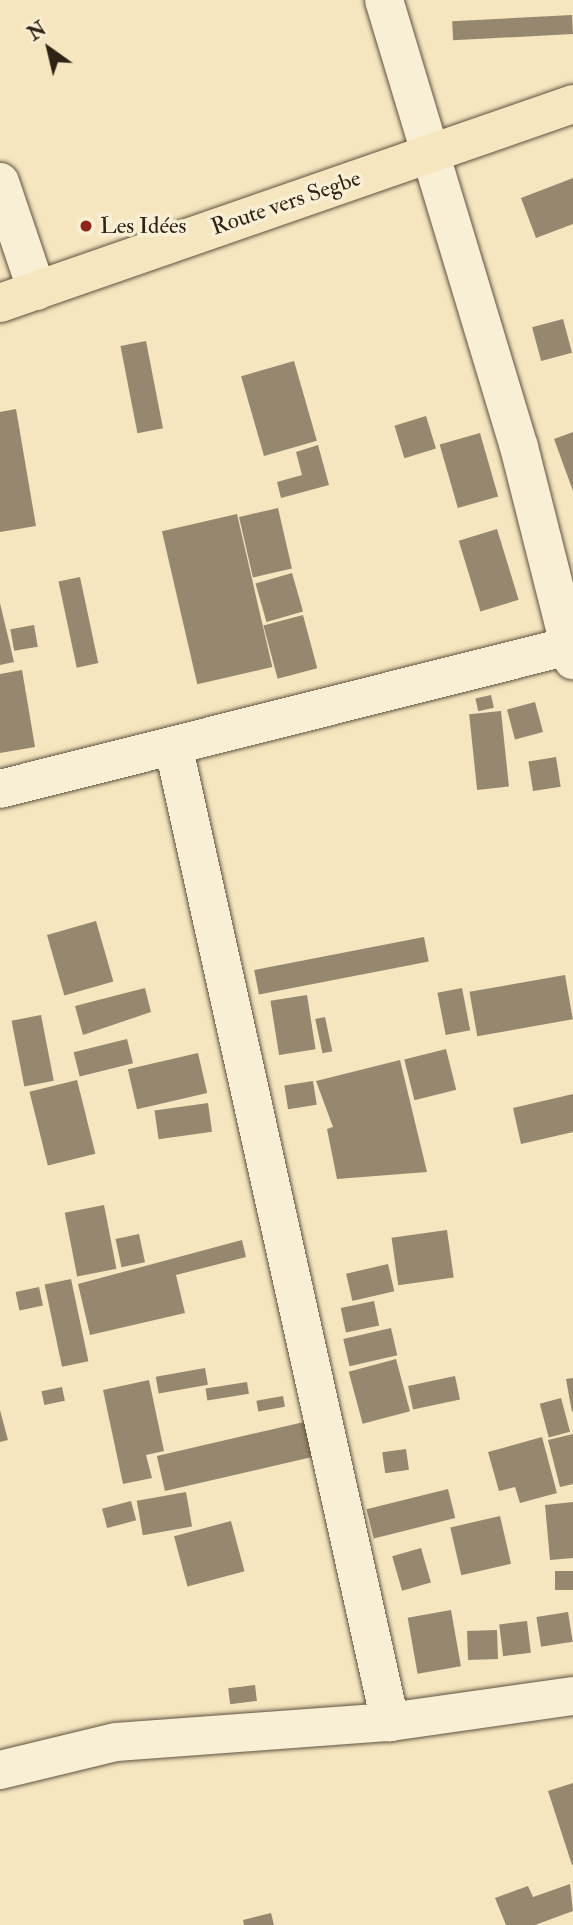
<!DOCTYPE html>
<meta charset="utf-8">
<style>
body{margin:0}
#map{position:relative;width:573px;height:1925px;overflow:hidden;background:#f5e6bf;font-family:"IM FELL Double Pica",serif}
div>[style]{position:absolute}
.building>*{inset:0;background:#96886e;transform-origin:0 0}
.roads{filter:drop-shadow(0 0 2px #605340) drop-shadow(0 0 2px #605340)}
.minor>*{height:38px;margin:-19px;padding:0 19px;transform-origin:19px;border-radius:19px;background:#f8efd5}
.major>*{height:38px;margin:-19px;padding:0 19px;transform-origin:19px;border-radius:19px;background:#f5e6bf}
.dots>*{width:19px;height:19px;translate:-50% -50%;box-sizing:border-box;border:4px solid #f8efd5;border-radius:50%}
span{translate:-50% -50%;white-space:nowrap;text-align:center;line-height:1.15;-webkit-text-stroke:7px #f8efd5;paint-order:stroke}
.street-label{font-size:23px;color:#2f2216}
.poi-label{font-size:23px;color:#2f2216}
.left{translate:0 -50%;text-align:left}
.north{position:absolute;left:14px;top:14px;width:70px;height:70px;-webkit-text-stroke:5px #f8efd5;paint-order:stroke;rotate:326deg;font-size:19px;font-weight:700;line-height:28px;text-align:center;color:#2f2216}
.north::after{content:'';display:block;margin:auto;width:24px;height:32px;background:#2f2216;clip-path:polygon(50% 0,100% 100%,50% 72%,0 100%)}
</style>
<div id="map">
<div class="building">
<i style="left:572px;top:15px;width:19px;height:120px;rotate:87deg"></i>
<i style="clip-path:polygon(573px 178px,573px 224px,536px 238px,521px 198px)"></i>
<i style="left:563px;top:319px;width:35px;height:32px;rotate:75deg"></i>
<i style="left:146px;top:341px;width:89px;height:26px;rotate:79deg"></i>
<i style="left:294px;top:361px;width:83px;height:55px;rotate:74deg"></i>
<i style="clip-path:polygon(16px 409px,36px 526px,0 532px,0 412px)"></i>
<i style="left:426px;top:416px;width:34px;height:33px;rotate:73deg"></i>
<i style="clip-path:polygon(573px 432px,573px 491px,554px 439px)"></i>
<i style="left:480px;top:433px;width:66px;height:42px;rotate:74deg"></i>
<i style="clip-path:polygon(318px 445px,329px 485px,281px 498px,277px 482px,302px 475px,296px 452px)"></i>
<i style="left:278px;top:508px;width:62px;height:40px;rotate:77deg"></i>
<i style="left:237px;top:514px;width:157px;height:77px;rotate:77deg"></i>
<i style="left:497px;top:529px;width:74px;height:40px;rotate:73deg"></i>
<i style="left:292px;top:573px;width:40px;height:38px;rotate:74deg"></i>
<i style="left:80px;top:577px;width:88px;height:22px;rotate:78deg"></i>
<i style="clip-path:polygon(0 603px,14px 662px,0 665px)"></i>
<i style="left:303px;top:615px;width:55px;height:41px;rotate:75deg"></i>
<i style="left:34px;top:625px;width:22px;height:24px;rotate:80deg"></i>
<i style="clip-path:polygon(22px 670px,35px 747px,0 753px,0 674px)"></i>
<i style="left:491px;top:695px;width:13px;height:16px;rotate:77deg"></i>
<i style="left:535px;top:702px;width:31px;height:29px;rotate:75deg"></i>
<i style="left:501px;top:711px;width:76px;height:32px;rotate:84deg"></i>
<i style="left:556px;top:757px;width:30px;height:28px;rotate:81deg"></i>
<i style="left:96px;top:921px;width:63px;height:51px;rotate:74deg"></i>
<i style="left:424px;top:937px;width:25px;height:173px;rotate:79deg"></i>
<i style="left:565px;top:975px;width:45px;height:97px;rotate:80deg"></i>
<i style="clip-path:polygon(145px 988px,151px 1012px,83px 1035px,75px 1006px)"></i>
<i style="left:462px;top:988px;width:43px;height:25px;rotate:79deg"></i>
<i style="left:307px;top:995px;width:55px;height:37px;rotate:81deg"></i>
<i style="left:41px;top:1015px;width:67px;height:30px;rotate:79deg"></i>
<i style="left:325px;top:1017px;width:35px;height:10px;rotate:78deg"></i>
<i style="left:127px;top:1039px;width:25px;height:55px;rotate:76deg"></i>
<i style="left:446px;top:1049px;width:42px;height:43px;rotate:76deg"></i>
<i style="left:198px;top:1053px;width:41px;height:72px;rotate:77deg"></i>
<i style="clip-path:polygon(400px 1060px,427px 1172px,337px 1179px,327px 1129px,333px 1127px,316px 1081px)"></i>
<i style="left:77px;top:1080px;width:76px;height:49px;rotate:76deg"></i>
<i style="left:313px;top:1081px;width:24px;height:29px;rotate:81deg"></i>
<i style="clip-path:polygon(573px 1094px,573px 1132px,521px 1144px,513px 1108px)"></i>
<i style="left:208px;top:1103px;width:29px;height:54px;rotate:82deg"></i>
<i style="left:104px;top:1205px;width:65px;height:40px;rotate:79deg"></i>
<i style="left:447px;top:1230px;width:48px;height:56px;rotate:82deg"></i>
<i style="left:139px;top:1234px;width:29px;height:24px;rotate:78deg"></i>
<i style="clip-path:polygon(242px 1240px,246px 1257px,176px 1275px,185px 1313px,90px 1335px,78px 1284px)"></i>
<i style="left:388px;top:1264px;width:28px;height:43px;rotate:77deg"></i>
<i style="left:71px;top:1279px;width:84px;height:27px;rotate:78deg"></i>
<i style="left:39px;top:1287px;width:19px;height:24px;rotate:78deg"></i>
<i style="left:374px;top:1301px;width:25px;height:34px;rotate:78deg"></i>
<i style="left:391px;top:1328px;width:28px;height:49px;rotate:77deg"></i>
<i style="left:396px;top:1359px;width:54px;height:49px;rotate:75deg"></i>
<i style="left:205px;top:1368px;width:17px;height:50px;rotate:80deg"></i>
<i style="left:455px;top:1376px;width:24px;height:48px;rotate:78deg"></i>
<i style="clip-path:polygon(573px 1378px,573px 1411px,572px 1412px,566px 1379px)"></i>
<i style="clip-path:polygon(149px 1380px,164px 1451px,146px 1455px,152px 1478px,123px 1484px,103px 1390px)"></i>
<i style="left:247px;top:1382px;width:12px;height:42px;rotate:81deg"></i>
<i style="left:62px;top:1387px;width:14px;height:21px;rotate:78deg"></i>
<i style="left:283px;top:1396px;width:11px;height:27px;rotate:80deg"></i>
<i style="left:561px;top:1398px;width:35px;height:22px;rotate:75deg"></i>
<i style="clip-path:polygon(0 1410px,8px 1440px,0 1442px)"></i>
<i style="left:304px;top:1422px;width:36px;height:151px;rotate:77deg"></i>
<i style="clip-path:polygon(573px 1434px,573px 1484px,560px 1487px,548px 1440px)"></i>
<i style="clip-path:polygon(542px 1437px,557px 1493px,520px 1503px,515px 1487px,499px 1491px,488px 1452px)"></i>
<i style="left:406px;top:1449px;width:21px;height:24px;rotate:82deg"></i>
<i style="left:448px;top:1489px;width:30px;height:84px;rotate:76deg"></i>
<i style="left:186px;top:1492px;width:35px;height:50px;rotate:80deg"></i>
<i style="left:131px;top:1501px;width:20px;height:30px;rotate:75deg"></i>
<i style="clip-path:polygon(573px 1502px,573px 1558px,550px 1560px,545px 1505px)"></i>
<i style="left:500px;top:1516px;width:49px;height:51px;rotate:77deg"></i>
<i style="left:231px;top:1521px;width:52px;height:59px;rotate:75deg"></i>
<i style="left:421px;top:1548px;width:36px;height:30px;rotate:74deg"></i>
<i style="left:573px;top:1571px;width:19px;height:18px;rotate:90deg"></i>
<i style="left:451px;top:1610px;width:57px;height:44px;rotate:80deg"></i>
<i style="left:568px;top:1612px;width:30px;height:32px;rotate:81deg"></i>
<i style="left:527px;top:1621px;width:32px;height:28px;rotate:83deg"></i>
<i style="left:497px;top:1630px;width:29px;height:30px;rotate:88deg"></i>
<i style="left:255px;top:1685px;width:16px;height:27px;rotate:83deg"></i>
<i style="clip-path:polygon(573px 1783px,573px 1865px,572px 1865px,548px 1791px)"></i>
<i style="clip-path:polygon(570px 1884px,573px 1911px,535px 1925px,506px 1925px,495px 1898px,528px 1886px,533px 1897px)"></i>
<i style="clip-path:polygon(271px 1913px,274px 1925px,244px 1925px,243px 1920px)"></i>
</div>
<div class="roads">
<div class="minor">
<i style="left:384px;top:0;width:467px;rotate:73.2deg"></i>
<i style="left:519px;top:447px;width:220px;rotate:75.8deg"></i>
<i style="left:0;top:182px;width:115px;rotate:71.3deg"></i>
<i style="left:174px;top:749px;width:997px;rotate:77.48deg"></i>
<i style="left:0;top:789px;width:587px;rotate:-14.11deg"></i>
<i style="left:0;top:1770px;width:119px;rotate:-13.6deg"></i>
<i style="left:116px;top:1742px;width:275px;rotate:-4.2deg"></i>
<i style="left:390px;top:1722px;width:185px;rotate:-8.1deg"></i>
</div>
<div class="major">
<i style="left:0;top:303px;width:607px;rotate:-19.15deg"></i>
</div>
</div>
<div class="dots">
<i style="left:86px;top:226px;background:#8f2418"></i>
</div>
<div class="street-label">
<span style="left:286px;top:203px;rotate:-19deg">Route vers Segbe</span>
</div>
<div class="poi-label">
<span class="left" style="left:100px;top:226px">Les Idées</span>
</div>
<div class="north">N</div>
</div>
